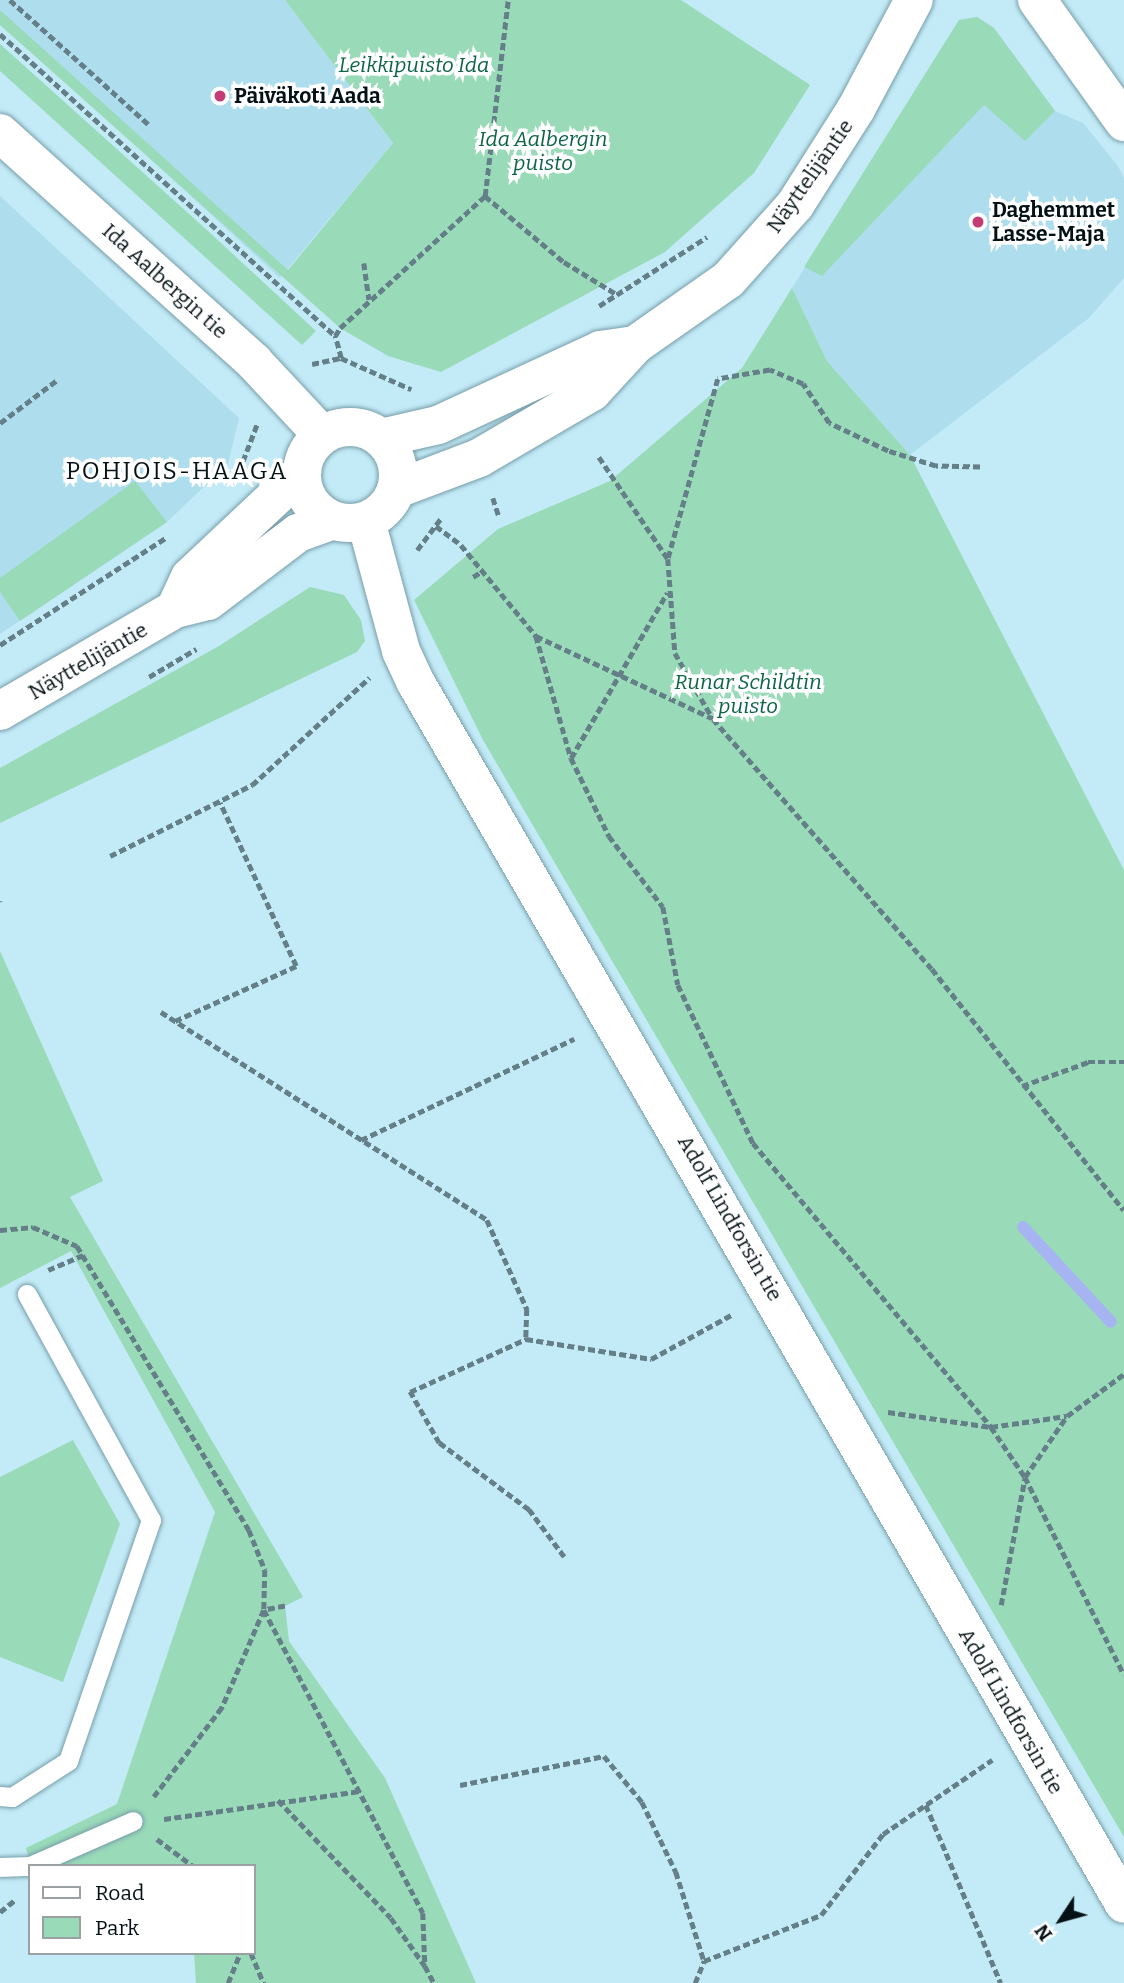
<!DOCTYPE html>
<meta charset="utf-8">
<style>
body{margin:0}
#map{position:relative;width:1124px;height:1983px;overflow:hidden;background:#c3ebf7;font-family:Bitter,serif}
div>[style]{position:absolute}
.built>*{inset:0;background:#aedeed}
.green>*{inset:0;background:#99dab9}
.stream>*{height:12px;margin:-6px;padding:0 6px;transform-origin:6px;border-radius:6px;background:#a7b4f2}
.path>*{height:4.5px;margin-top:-2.25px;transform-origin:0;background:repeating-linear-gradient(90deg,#647f87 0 7px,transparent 0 10.5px)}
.roads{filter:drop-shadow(0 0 2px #779da8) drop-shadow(0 0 2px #779da8)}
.lane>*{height:19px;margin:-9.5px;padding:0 9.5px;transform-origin:9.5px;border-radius:9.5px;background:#fff}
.street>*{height:38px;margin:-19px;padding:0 19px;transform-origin:19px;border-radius:19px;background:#fff}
.secondary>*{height:38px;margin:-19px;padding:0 19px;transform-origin:19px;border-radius:19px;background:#fff}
.secondary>.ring{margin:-19px;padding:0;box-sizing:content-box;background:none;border:38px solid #fff;border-radius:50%}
.dots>*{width:19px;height:19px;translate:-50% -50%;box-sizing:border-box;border:4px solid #fff;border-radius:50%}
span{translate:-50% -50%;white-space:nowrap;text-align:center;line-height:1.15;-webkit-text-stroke:7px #fff;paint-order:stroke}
.park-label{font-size:21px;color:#0d6545;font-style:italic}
.poi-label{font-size:21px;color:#041216;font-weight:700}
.left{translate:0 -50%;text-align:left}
.street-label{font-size:21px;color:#041216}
.quarter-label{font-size:24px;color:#041216;letter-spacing:2px}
.legend{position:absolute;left:28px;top:1864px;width:228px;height:91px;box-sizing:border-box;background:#fff;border:2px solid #9ba0a2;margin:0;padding:9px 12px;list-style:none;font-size:21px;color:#041216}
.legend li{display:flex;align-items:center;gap:14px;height:35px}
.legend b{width:35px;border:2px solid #9ba0a2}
.north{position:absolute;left:1026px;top:1885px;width:70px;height:70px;-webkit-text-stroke:5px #fff;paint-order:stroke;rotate:234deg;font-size:19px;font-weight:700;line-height:28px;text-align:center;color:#041216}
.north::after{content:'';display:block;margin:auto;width:24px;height:32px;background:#041216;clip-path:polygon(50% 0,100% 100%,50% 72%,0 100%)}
</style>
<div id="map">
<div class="built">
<i style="clip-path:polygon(0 0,285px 0,393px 143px,280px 278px,0 21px)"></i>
<i style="clip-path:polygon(977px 17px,994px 28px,1055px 111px,1083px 123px,1118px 166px,1124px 178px,1124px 278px,1089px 318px,910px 455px,827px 361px,792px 288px,959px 20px)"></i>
<i style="clip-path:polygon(0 196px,239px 418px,228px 464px,167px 522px,0 634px)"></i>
</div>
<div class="green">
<i style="clip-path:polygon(285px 0,681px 0,810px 85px,754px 173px,665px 252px,441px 372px,388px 356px,340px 328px,0 25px,0 10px,288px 270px,393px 143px)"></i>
<i style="clip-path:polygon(977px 17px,994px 28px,1055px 111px,1025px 141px,984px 105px,822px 276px,804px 267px,959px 20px)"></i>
<i style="clip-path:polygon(0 44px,208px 231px,316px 331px,302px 345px,0 71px)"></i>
<i style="clip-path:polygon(792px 288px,827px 361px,910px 455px,1124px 870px,1124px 1837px,483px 740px,414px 600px,498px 529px,610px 481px,742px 368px)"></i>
<i style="clip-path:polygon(135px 481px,167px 522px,20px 621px,0 592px,0 578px)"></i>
<i style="clip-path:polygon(310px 587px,344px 595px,361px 620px,365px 641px,357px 652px,0 823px,0 768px,219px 646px)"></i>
<i style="clip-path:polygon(0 951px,103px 1181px,70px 1197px,303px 1597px,285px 1606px,289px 1641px,385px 1778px,476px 1983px,196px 1983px,194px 1953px,254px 1953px,254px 1866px,31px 1866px,26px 1848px,117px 1804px,215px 1512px,71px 1251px,0 1288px)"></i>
<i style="clip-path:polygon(73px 1440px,120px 1524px,63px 1682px,0 1657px,0 1477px)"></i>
</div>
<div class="stream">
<i style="left:1023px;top:1227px;width:129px;rotate:47.2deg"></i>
</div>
<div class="path">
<i style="left:10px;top:0;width:186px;rotate:41.9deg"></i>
<i style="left:0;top:34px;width:451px;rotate:42deg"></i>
<i style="left:485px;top:196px;width:103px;rotate:39.9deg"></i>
<i style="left:564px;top:262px;width:63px;rotate:31.4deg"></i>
<i style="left:364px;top:263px;width:37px;rotate:82deg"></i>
<i style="left:599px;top:306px;width:128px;rotate:-32.6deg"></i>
<i style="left:341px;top:358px;width:23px;rotate:-105deg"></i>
<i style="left:335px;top:336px;width:9px;rotate:-58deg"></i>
<i style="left:340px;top:328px;width:196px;rotate:-42.3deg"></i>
<i style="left:485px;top:196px;width:197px;rotate:-83.3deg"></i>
<i style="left:312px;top:364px;width:30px;rotate:-12deg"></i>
<i style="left:341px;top:358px;width:77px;rotate:23.9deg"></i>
<i style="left:0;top:423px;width:71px;rotate:-37deg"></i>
<i style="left:599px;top:457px;width:123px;rotate:55.9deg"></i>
<i style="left:980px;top:467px;width:44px;rotate:-178.7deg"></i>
<i style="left:936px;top:466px;width:50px;rotate:-162.6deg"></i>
<i style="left:888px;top:451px;width:65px;rotate:-154.6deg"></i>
<i style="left:829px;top:423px;width:47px;rotate:-123.7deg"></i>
<i style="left:803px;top:384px;width:36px;rotate:-157deg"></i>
<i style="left:770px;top:370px;width:53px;rotate:170.2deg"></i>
<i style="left:718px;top:379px;width:187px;rotate:105.5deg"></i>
<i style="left:668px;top:559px;width:94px;rotate:85.7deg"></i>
<i style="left:675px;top:653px;width:76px;rotate:60.1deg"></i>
<i style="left:713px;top:719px;width:332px;rotate:48.8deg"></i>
<i style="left:932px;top:969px;width:308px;rotate:51.5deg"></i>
<i style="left:239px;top:471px;width:50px;rotate:-69deg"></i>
<i style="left:493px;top:498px;width:20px;rotate:72deg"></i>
<i style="left:436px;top:526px;width:31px;rotate:37deg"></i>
<i style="left:461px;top:545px;width:118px;rotate:50.5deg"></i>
<i style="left:536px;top:636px;width:194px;rotate:25deg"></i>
<i style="left:417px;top:550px;width:40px;rotate:-53deg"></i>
<i style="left:473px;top:577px;width:9px;rotate:-32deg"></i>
<i style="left:536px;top:636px;width:127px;rotate:74deg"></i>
<i style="left:571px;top:758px;width:87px;rotate:64deg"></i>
<i style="left:609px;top:836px;width:89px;rotate:52.7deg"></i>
<i style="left:663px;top:907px;width:79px;rotate:79.1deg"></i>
<i style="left:678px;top:985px;width:175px;rotate:64.6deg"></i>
<i style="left:753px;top:1143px;width:371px;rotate:50deg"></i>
<i style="left:991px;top:1427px;width:60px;rotate:55.8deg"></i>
<i style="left:1025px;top:1477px;width:221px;rotate:63.4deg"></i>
<i style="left:0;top:645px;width:199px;rotate:-32.9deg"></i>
<i style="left:149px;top:677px;width:55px;rotate:-30.8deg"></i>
<i style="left:571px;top:758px;width:191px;rotate:-59.8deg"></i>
<i style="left:110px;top:856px;width:159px;rotate:-26.6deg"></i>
<i style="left:252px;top:785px;width:159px;rotate:-42.4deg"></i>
<i style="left:0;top:901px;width:1px;rotate:90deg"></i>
<i style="left:161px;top:1012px;width:387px;rotate:32.5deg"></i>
<i style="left:487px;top:1220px;width:98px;rotate:65.8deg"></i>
<i style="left:527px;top:1309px;width:30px;rotate:92deg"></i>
<i style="left:175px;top:1021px;width:133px;rotate:-24.4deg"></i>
<i style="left:296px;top:966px;width:180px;rotate:-115deg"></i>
<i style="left:1022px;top:1086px;width:70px;rotate:-20deg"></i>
<i style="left:1088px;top:1062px;width:36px"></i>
<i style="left:361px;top:1140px;width:236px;rotate:-25.4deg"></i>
<i style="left:0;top:1230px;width:33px;rotate:-5deg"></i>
<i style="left:33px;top:1227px;width:48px;rotate:23.4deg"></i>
<i style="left:77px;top:1246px;width:332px;rotate:58.8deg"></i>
<i style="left:249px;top:1530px;width:43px;rotate:68.2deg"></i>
<i style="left:265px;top:1570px;width:40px;rotate:91.4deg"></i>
<i style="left:264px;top:1610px;width:107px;rotate:113.2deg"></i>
<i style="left:222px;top:1708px;width:112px;rotate:127.4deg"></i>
<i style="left:48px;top:1270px;width:38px;rotate:-23deg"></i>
<i style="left:888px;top:1412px;width:104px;rotate:8.3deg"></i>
<i style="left:991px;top:1427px;width:76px;rotate:-8.3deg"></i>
<i style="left:564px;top:1557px;width:59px;rotate:-126.7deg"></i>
<i style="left:529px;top:1510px;width:112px;rotate:-143.3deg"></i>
<i style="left:439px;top:1443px;width:59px;rotate:-119.6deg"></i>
<i style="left:410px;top:1392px;width:128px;rotate:-24.6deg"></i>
<i style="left:526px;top:1339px;width:127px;rotate:9.1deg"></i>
<i style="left:651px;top:1359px;width:94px;rotate:-28.8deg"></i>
<i style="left:1001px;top:1605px;width:130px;rotate:-79.4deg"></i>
<i style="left:1025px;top:1477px;width:74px;rotate:-55.5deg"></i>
<i style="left:1067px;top:1416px;width:71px;rotate:-36.4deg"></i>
<i style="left:285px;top:1606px;width:21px;rotate:169deg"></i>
<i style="left:264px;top:1610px;width:342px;rotate:62.3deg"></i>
<i style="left:423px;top:1913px;width:53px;rotate:87.8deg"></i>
<i style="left:425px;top:1966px;width:19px;rotate:62deg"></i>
<i style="left:460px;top:1785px;width:147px;rotate:-11.4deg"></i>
<i style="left:604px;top:1756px;width:60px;rotate:50.4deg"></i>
<i style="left:642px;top:1802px;width:78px;rotate:64.1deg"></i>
<i style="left:676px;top:1872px;width:93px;rotate:72.5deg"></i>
<i style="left:278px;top:1800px;width:163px;rotate:46.2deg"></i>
<i style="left:391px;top:1918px;width:59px;rotate:54.7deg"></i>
<i style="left:926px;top:1805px;width:193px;rotate:67.2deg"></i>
<i style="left:164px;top:1819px;width:198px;rotate:-8.1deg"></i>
<i style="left:157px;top:1839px;width:45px;rotate:36.9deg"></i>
<i style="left:0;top:1912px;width:19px;rotate:-39deg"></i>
<i style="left:251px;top:1953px;width:33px;rotate:67deg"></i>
<i style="left:228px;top:1983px;width:32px;rotate:-68deg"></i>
<i style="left:695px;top:1983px;width:24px;rotate:-68deg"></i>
<i style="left:704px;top:1961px;width:126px;rotate:-21.5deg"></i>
<i style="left:821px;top:1915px;width:102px;rotate:-52.6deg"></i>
<i style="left:883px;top:1834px;width:132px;rotate:-34.2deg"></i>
</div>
<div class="roads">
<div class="lane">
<i style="left:0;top:1796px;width:12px;rotate:5deg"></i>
<i style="left:12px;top:1797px;width:67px;rotate:-32.7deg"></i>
<i style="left:68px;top:1761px;width:255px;rotate:-71deg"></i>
<i style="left:151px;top:1520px;width:258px;rotate:-118.8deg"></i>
<i style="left:30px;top:1866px;width:112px;rotate:-23.6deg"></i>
<i style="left:0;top:1867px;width:30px;rotate:-2deg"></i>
</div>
<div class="street">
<i style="left:1037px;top:0;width:150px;rotate:54.5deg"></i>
<i style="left:0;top:133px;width:342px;rotate:42deg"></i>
<i style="left:254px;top:362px;width:100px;rotate:47deg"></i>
<i style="left:366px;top:521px;width:135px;rotate:74.9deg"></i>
<i style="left:401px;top:651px;width:35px;rotate:65deg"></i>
<i style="left:416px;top:683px;width:1411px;rotate:59.89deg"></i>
</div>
<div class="secondary">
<i class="ring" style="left:302px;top:427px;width:58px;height:58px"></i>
<i style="left:381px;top:438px;width:58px;rotate:-12.8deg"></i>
<i style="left:438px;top:425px;width:179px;rotate:-24.8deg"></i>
<i style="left:600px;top:350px;width:35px;rotate:-8deg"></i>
<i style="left:397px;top:489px;width:88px;rotate:-20.7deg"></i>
<i style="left:479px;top:458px;width:131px;rotate:-30.3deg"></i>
<i style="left:592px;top:392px;width:64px;rotate:-47.5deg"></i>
<i style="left:635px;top:345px;width:113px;rotate:-35deg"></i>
<i style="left:728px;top:280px;width:101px;rotate:-48.2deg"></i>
<i style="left:795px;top:205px;width:114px;rotate:-57.6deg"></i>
<i style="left:856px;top:109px;width:123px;rotate:-62deg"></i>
<i style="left:175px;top:609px;width:35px;rotate:-65deg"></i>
<i style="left:190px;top:577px;width:154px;rotate:-43.2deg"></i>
<i style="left:0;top:711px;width:203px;rotate:-30.2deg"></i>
<i style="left:175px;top:609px;width:34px;rotate:-14deg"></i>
<i style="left:208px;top:601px;width:113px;rotate:-37.1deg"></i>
<i style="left:298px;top:533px;width:37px;rotate:-20deg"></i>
</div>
</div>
<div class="dots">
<i style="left:220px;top:96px;background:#c53c75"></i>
<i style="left:978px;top:222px;background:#c53c75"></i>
</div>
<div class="park-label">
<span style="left:414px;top:65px">Leikkipuisto Ida</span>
<span style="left:543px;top:151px">Ida Aalbergin<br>puisto</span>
<span style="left:748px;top:694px">Runar Schildtin<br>puisto</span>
</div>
<div class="poi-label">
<span class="left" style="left:234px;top:96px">Päiväkoti Aada</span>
<span class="left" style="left:992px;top:222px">Daghemmet<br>Lasse-Maja</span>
</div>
<div class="street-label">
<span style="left:810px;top:176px;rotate:-55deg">Näyttelijäntie</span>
<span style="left:165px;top:281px;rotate:42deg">Ida Aalbergin tie</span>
<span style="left:88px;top:661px;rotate:-30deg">Näyttelijäntie</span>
<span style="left:730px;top:1218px;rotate:60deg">Adolf Lindforsin tie</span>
<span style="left:1011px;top:1711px;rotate:60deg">Adolf Lindforsin tie</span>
</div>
<div class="quarter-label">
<span style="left:177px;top:472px">POHJOIS-HAAGA</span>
</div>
<ul class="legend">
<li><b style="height:9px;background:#fff"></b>Road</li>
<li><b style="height:19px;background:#99dab9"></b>Park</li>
</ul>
<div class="north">N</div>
</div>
